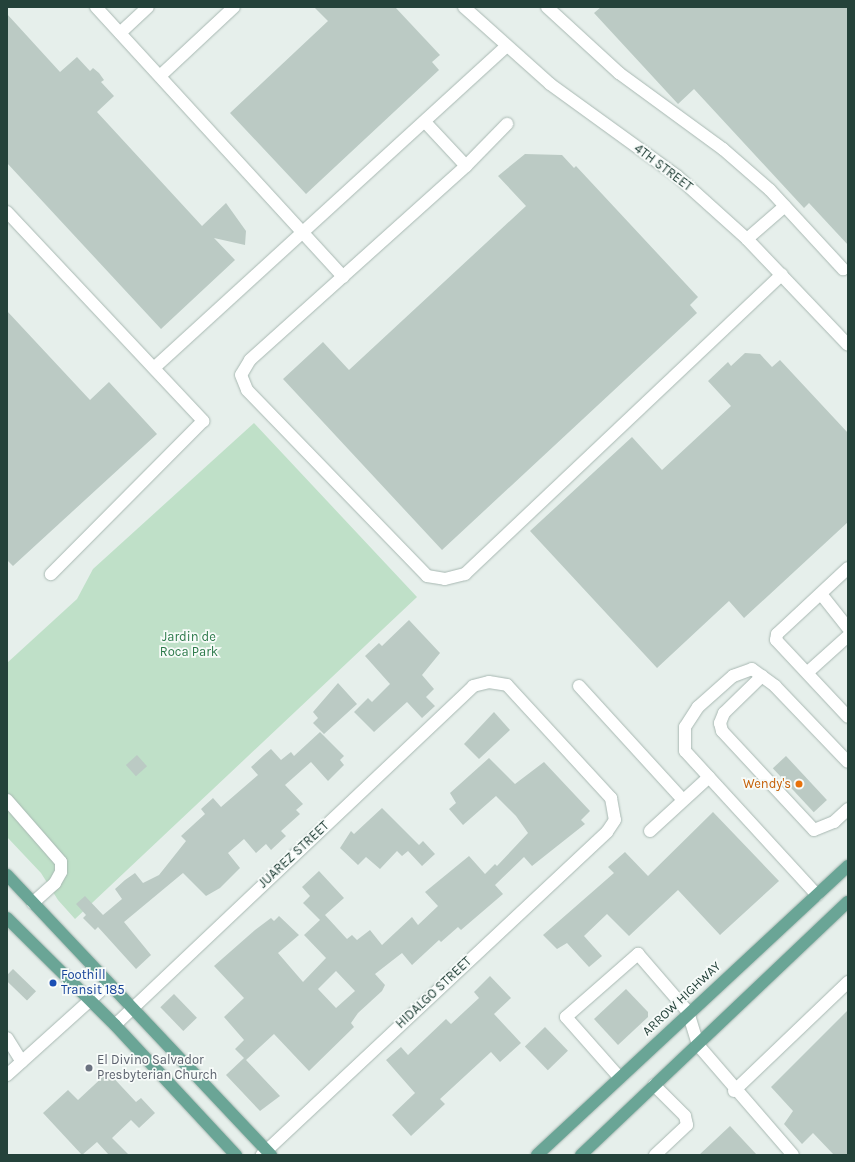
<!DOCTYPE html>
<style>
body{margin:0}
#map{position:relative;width:855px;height:1162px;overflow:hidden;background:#e6efeb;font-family:Karla,sans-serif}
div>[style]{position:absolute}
.green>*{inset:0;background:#bfe0c8}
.building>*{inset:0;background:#bbcac4;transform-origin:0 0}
.roads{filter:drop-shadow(0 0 1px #a8b8b2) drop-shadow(0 0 1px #a8b8b2)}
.minor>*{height:12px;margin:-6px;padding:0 6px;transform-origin:6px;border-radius:6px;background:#fff}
.major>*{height:12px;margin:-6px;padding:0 6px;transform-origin:6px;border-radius:6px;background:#6aa596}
.dots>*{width:11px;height:11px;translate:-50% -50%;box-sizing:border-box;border:2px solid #f7fbf9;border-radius:50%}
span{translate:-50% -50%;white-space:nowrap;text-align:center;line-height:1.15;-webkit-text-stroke:3.5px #f7fbf9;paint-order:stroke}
.street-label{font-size:13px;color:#24423a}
.park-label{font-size:13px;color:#2d7a4b}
.food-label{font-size:13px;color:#c56008}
.right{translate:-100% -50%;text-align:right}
.transit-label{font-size:13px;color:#164399}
.left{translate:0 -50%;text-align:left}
.worship-label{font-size:13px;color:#5b616d}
.frame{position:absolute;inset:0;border:8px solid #24423a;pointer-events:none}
</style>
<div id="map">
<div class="green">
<i style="clip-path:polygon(254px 423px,417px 597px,75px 919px,58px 900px,41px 873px,7px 837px,7px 663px,77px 599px,93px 569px)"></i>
</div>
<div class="building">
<i style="clip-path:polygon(314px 7px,395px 7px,440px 55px,432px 62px,439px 70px,306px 194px,230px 113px,328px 21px)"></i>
<i style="clip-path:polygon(601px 7px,848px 7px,848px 245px,809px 203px,804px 208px,694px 89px,678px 104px,594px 13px)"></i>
<i style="clip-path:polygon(7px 14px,60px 72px,77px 57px,90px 71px,93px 68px,99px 73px,104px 80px,101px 82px,114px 96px,97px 112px,202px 226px,226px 203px,246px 231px,245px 245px,214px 238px,235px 260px,161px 329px,7px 163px)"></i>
<i style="clip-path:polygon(525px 154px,562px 155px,574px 168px,576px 166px,698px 297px,690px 305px,697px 313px,442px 550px,283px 379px,323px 342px,349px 370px,526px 206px,498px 176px)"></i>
<i style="clip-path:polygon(7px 311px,90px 400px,109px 382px,157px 434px,13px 566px,7px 560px)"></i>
<i style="clip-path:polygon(745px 353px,760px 354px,772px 367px,780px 360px,848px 433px,848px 522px,744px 618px,729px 601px,657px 668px,530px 531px,632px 437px,662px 470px,731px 406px,708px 381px,728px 362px,731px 366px)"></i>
<i style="clip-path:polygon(409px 620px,440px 653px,422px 675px,434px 689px,426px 697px,435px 706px,422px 718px,407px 702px,374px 732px,354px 712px,368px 698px,372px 702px,390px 684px,365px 656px,379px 643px,382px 646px)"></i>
<i style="clip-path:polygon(338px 683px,357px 704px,324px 734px,313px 723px,318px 718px,313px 712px)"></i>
<i style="clip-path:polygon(494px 712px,510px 730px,479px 759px,464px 744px)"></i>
<i style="clip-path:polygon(320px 732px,344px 756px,340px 760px,344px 765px,328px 781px,311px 762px,285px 785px,303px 804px,296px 810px,300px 814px,281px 831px,286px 836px,271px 850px,266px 844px,256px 853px,244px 839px,228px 853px,240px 868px,220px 888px,206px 896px,183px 873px,124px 922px,151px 955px,136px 969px,98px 927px,95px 930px,83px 918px,86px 915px,76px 904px,85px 896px,103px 915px,122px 899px,115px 889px,125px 880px,135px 873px,143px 883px,159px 875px,186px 841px,181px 836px,205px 814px,201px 809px,213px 798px,221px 807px,258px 775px,251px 767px,264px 755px,271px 749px,281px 760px,291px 752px,294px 756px)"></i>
<i style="left:137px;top:755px;width:15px;height:15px;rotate:48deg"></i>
<i style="left:786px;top:756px;width:60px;height:18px;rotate:47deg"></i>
<i style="clip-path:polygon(evenodd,489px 758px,515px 784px,544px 762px,590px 811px,581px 820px,585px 824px,532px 866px,524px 857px,495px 885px,503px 894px,461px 930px,458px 927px,441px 942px,439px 940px,412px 965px,402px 953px,375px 974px,385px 985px,382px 991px,358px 1013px,351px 1023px,354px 1027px,309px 1071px,274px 1034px,246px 1060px,280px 1096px,260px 1111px,226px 1075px,244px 1058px,235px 1049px,244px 1040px,224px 1017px,244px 998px,214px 966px,255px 930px,271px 918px,274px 921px,279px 916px,299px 935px,278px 953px,303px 982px,326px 958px,304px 935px,320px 920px,303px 903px,310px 896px,302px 887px,319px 871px,344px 898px,325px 915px,347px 939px,352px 935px,357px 940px,370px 930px,382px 945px,412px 917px,418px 925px,438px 906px,425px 892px,469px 856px,485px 874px,495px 864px,497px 866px,528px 833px,516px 816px,496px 796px,463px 825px,449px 809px,456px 803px,450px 793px,489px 758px,336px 971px,355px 991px,336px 1008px,318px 989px,336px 971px)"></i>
<i style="clip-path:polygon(382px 808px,419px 845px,423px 841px,435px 854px,422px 866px,408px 851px,402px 856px,397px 851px,380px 869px,366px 857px,358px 865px,340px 848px,351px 831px,354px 834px)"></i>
<i style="clip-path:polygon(713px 812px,779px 881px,720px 935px,678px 890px,629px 936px,607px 914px,584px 936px,602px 956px,589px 967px,567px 943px,557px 949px,543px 935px,614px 873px,608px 867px,625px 852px,648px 876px)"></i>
<i style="left:13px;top:969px;width:32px;height:13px;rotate:44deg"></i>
<i style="clip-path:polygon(490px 976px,511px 998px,494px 1014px,521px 1043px,500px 1062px,491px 1052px,440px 1099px,445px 1104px,411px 1136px,392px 1115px,415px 1093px,386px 1060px,401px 1047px,408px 1055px,446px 1019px,451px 1024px,479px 998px,474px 992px)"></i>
<i style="clip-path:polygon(626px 989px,648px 1012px,648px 1017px,618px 1045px,594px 1019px)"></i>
<i style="left:174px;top:994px;width:33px;height:19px;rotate:46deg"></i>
<i style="clip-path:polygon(848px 1010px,848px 1155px,834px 1155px,813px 1133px,802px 1144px,784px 1124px,793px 1111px,771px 1087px)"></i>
<i style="left:545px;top:1027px;width:33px;height:28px;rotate:46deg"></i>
<i style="clip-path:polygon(108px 1072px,136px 1102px,141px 1098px,155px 1113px,139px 1128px,131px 1120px,112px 1138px,129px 1155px,109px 1155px,97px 1142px,82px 1155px,43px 1113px,68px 1090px,78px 1100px)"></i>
<i style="clip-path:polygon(730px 1126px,757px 1155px,699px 1155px)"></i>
</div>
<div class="roads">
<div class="minor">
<i style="left:96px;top:7px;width:366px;rotate:47.5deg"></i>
<i style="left:464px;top:7px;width:115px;rotate:41.8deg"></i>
<i style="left:550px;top:84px;width:157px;rotate:35.9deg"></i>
<i style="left:677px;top:176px;width:94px;rotate:42deg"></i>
<i style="left:747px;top:239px;width:146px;rotate:46.4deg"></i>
<i style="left:547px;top:7px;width:98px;rotate:42.5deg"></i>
<i style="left:619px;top:73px;width:129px;rotate:36.2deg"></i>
<i style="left:723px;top:149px;width:62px;rotate:41.1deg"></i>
<i style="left:770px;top:190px;width:108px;rotate:47.3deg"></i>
<i style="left:120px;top:33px;width:38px;rotate:-43deg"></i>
<i style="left:160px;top:76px;width:101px;rotate:-43deg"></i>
<i style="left:425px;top:122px;width:60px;rotate:47deg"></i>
<i style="left:466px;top:166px;width:290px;rotate:138.1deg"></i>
<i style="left:250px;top:360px;width:17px;rotate:121deg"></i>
<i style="left:241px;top:375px;width:16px;rotate:68deg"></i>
<i style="left:247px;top:390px;width:259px;rotate:45.9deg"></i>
<i style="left:427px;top:576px;width:18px;rotate:9deg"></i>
<i style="left:445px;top:579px;width:21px;rotate:-14deg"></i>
<i style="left:465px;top:574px;width:436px;rotate:-43.4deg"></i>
<i style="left:466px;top:166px;width:59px;rotate:-45.7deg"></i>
<i style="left:7px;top:212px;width:287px;rotate:46.8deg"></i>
<i style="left:203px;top:421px;width:216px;rotate:134.8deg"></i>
<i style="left:747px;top:239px;width:50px;rotate:-41deg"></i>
<i style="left:154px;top:368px;width:476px;rotate:-42.4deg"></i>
<i style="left:848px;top:568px;width:97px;rotate:137.1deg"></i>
<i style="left:777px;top:634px;width:6px;rotate:99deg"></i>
<i style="left:776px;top:640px;width:105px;rotate:46.9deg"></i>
<i style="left:821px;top:594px;width:43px;rotate:51.5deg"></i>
<i style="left:808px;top:672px;width:54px;rotate:-42deg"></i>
<i style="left:762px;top:676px;width:53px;rotate:135.8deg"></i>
<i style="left:724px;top:713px;width:11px;rotate:112deg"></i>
<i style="left:720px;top:723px;width:8px;rotate:76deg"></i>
<i style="left:722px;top:731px;width:135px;rotate:47.1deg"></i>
<i style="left:814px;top:830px;width:22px;rotate:-22deg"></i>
<i style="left:834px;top:822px;width:19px;rotate:-43deg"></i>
<i style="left:579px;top:686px;width:154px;rotate:47.6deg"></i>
<i style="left:7px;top:800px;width:82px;rotate:48.9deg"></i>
<i style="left:61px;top:862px;width:10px;rotate:90deg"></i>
<i style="left:61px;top:872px;width:13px;rotate:119deg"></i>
<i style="left:55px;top:883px;width:30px;rotate:138deg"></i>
<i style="left:650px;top:831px;width:80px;rotate:-42.5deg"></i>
<i style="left:817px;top:895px;width:195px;rotate:-132.5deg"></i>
<i style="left:685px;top:751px;width:24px;rotate:-90deg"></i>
<i style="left:685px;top:727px;width:24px;rotate:-57deg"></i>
<i style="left:698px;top:707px;width:47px;rotate:-41.5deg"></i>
<i style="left:733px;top:676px;width:20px;rotate:-20deg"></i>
<i style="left:752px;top:669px;width:29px;rotate:36deg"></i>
<i style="left:775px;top:686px;width:105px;rotate:46.2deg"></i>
<i style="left:115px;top:1025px;width:493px;rotate:-43.4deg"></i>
<i style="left:473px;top:686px;width:16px;rotate:-14deg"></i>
<i style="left:489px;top:682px;width:18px;rotate:9deg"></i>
<i style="left:507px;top:685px;width:154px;rotate:47.4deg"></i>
<i style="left:611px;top:798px;width:22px;rotate:80deg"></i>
<i style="left:615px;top:820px;width:14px;rotate:124deg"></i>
<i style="left:607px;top:832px;width:473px;rotate:136.9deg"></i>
<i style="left:7px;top:1038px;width:28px;rotate:58deg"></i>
<i style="left:7px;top:1075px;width:136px;rotate:-42deg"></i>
<i style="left:619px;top:1077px;width:80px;rotate:-131.5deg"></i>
<i style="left:566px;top:1017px;width:96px;rotate:-41.2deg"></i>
<i style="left:638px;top:954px;width:77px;rotate:49.2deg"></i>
<i style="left:688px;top:1012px;width:34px;rotate:73deg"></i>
<i style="left:698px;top:1045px;width:145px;rotate:49.2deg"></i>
<i style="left:654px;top:1085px;width:44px;rotate:45deg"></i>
<i style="left:685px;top:1116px;width:9px;rotate:77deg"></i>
<i style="left:687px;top:1125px;width:44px;rotate:136.8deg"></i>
<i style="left:734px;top:1091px;width:158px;rotate:-43.7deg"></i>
</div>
<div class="major">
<i style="left:7px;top:875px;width:385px;rotate:46.7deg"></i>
<i style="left:7px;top:918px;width:152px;rotate:44.7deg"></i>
<i style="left:115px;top:1025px;width:178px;rotate:47.1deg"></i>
<i style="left:537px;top:1155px;width:425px;rotate:-42.9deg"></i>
<i style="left:581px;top:1155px;width:368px;rotate:-43.5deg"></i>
</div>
</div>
<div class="dots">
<i style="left:799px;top:784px;background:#e8710a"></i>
<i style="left:53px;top:983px;background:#1a4fb4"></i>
<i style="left:89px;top:1068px;background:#6b7280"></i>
</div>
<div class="street-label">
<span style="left:663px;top:168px;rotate:37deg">4TH STREET</span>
<span style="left:294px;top:855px;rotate:-43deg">JUAREZ STREET</span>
<span style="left:434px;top:993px;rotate:-43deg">HIDALGO STREET</span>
<span style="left:682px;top:999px;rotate:-43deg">ARROW HIGHWAY</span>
</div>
<div class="park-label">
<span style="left:189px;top:645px">Jardin de<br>Roca Park</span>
</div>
<div class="food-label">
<span class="right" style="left:791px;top:784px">Wendy's</span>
</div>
<div class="transit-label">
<span class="left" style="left:61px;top:983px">Foothill<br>Transit 185</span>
</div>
<div class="worship-label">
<span class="left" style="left:97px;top:1068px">El Divino Salvador<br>Presbyterian Church</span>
</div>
<div class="frame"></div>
</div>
